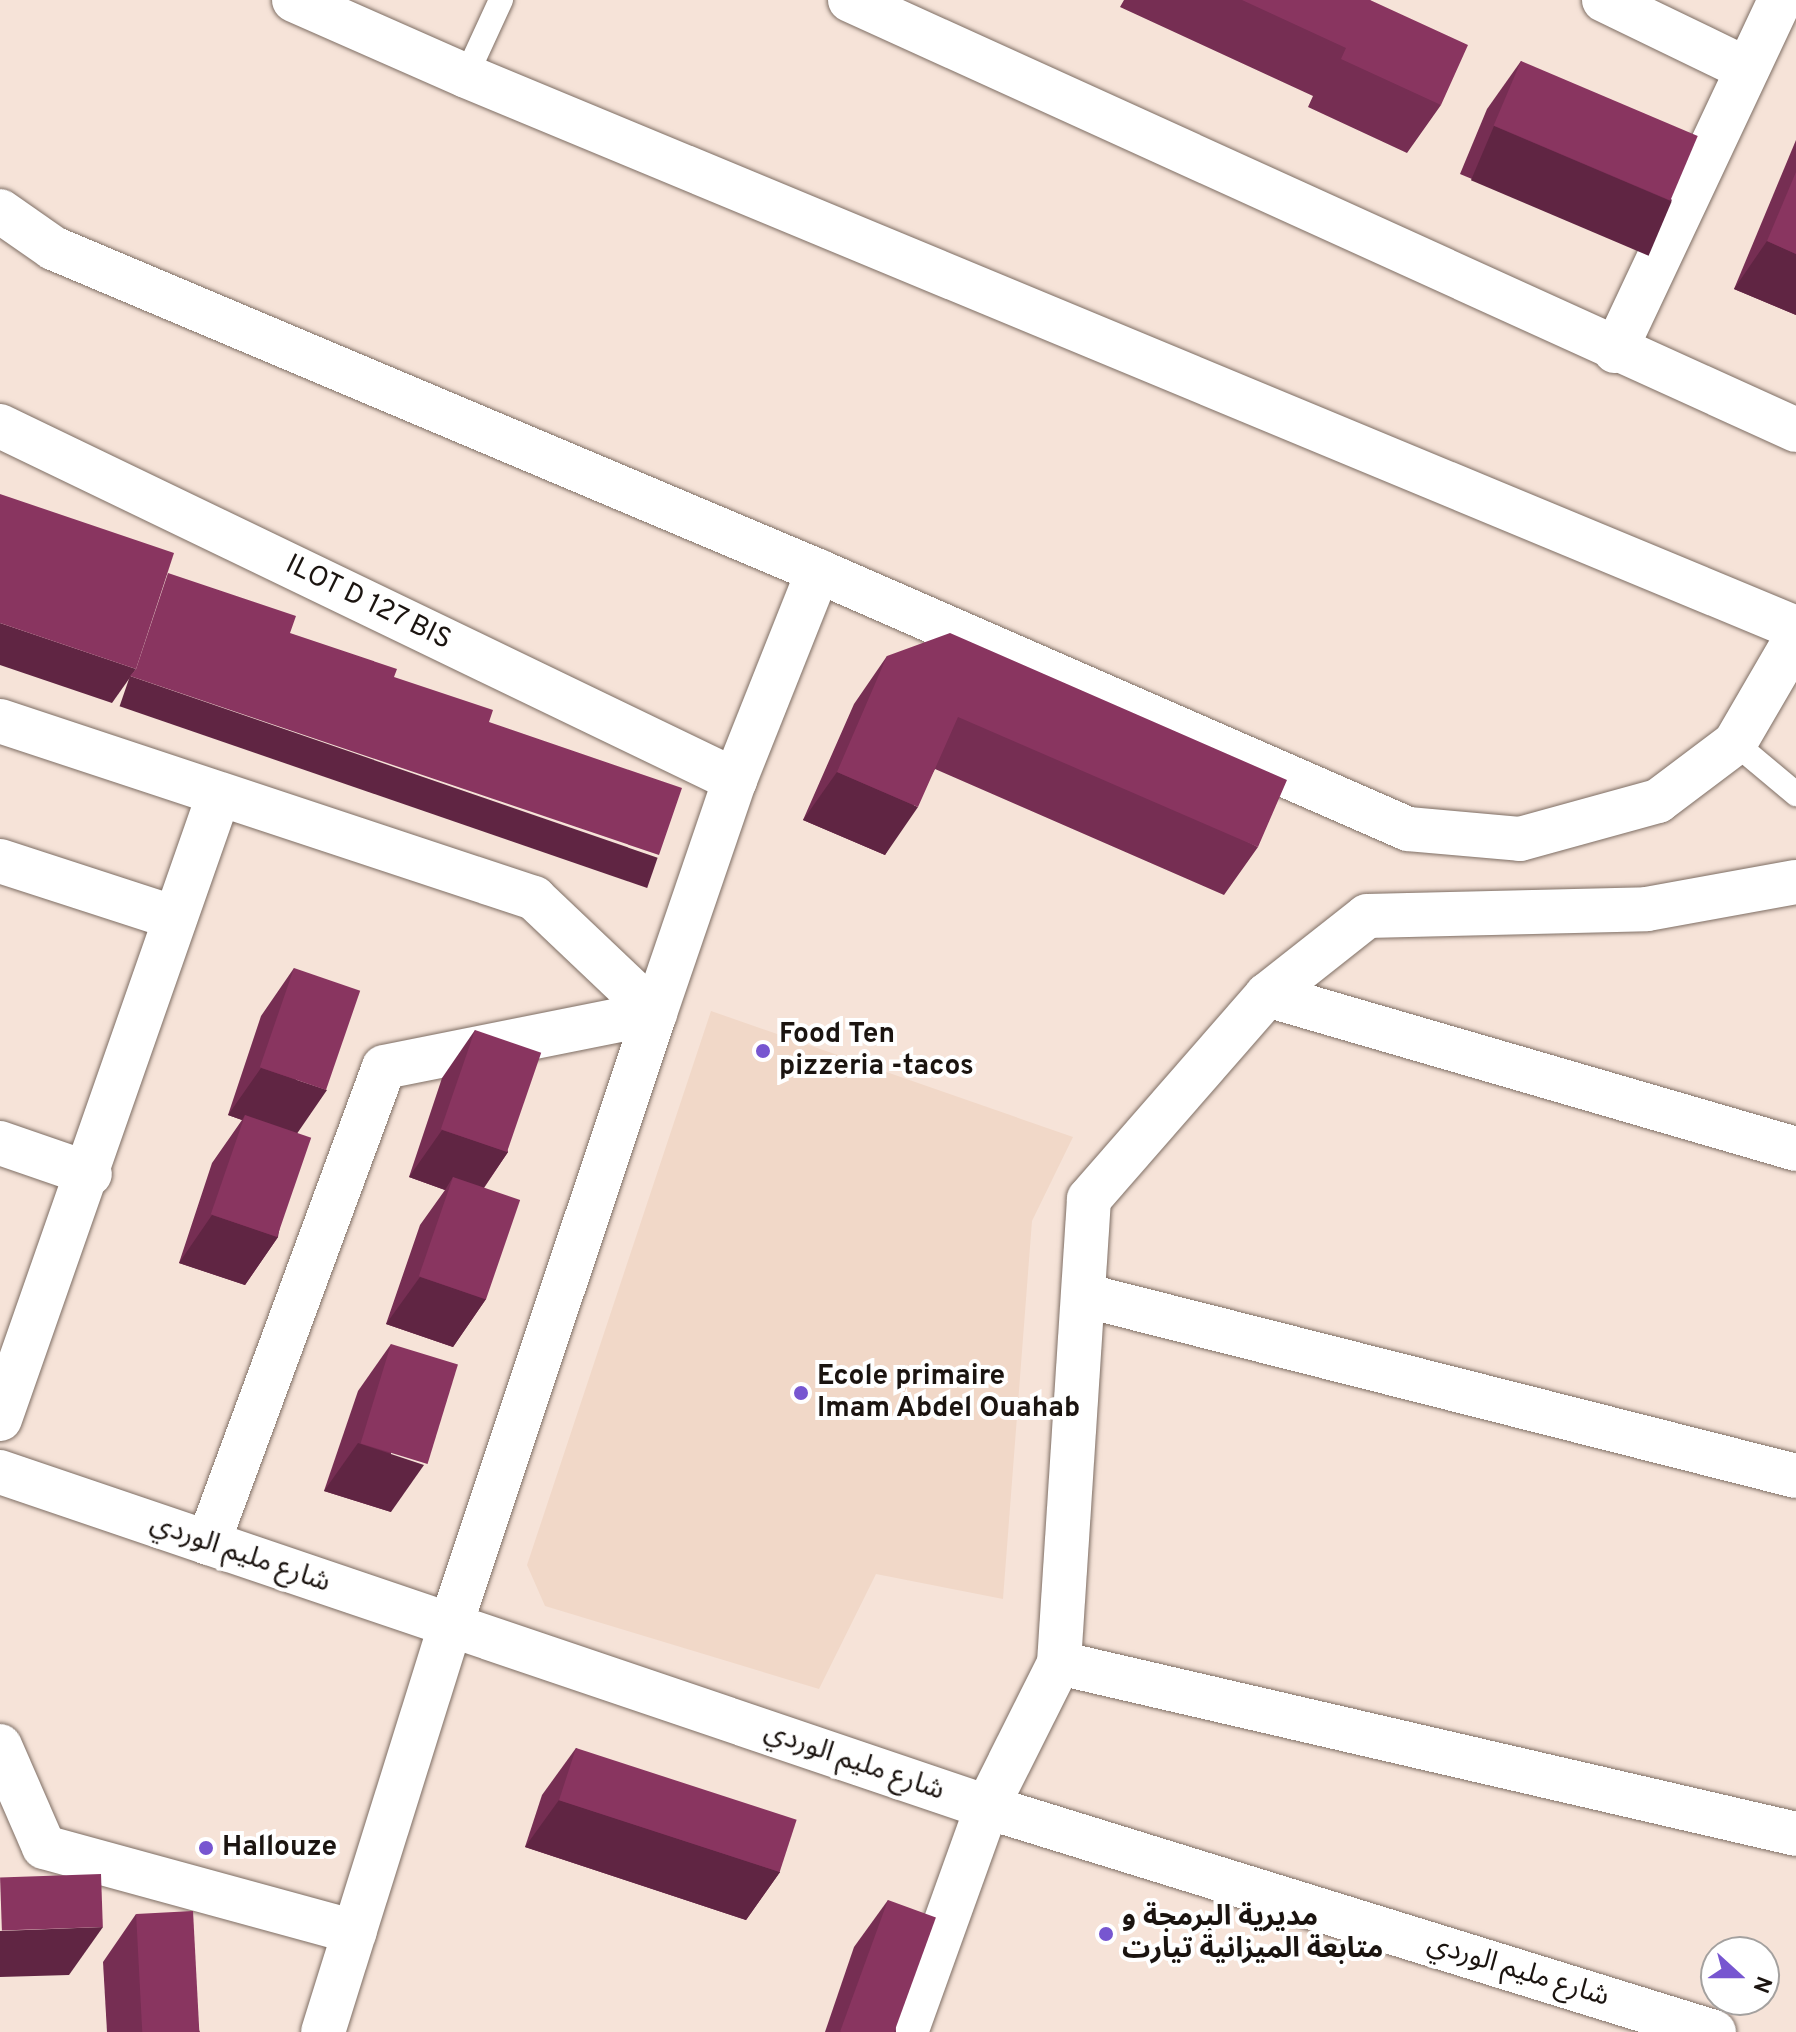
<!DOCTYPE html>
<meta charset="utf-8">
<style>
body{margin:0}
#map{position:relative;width:1796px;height:2032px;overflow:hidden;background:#f6e3d8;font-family:Overpass,"Noto Sans Arabic",sans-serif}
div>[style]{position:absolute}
.built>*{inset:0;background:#f1d8c8}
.roads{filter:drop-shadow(0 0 2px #7e6e64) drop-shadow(0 0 2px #7e6e64)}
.service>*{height:24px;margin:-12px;padding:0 12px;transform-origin:12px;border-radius:12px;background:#fff}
.minor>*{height:44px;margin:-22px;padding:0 22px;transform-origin:22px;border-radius:22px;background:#fff}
.tertiary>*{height:44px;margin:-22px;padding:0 22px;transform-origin:22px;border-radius:22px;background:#fff}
.wall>*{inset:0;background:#762e53}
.shaded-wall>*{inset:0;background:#602543;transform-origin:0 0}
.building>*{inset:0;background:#893560;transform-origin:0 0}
.dots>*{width:22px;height:22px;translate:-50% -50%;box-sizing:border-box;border:4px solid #fff;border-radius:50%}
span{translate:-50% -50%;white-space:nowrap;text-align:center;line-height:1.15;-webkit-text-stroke:8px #fff;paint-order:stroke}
.street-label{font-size:28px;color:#1b1410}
.poi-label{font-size:28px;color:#1b1410;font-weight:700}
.left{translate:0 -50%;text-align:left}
.north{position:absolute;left:1700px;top:1936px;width:80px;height:80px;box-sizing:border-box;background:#fff;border:2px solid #a4a19f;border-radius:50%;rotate:111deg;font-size:22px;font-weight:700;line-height:32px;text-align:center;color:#1b1410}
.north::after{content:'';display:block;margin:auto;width:28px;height:36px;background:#7756d0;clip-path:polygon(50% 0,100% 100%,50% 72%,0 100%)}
</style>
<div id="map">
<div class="built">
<i style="clip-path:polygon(711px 1011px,1073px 1137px,1032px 1221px,1003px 1599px,876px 1574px,819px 1689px,545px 1606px,527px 1565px)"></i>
</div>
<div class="roads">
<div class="service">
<i style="left:466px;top:76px;width:84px;rotate:-65.3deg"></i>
<i style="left:1735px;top:743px;width:80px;rotate:39.9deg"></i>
</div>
<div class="minor">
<i style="left:294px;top:0;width:188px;rotate:23.8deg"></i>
<i style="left:466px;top:76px;width:1440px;rotate:22.54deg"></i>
<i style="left:850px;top:0;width:1039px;rotate:24.44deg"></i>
<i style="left:1604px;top:0;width:159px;rotate:25.8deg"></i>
<i style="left:1615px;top:351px;width:388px;rotate:-64.8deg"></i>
<i style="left:0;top:426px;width:816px;rotate:25.72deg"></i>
<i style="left:0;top:721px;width:563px;rotate:18.34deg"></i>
<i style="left:534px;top:898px;width:167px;rotate:43.5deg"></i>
<i style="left:0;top:861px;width:184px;rotate:18deg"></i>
<i style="left:1267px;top:995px;width:551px;rotate:16.23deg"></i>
<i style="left:0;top:1143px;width:95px;rotate:19deg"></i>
<i style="left:1087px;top:1296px;width:731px;rotate:14.25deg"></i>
<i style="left:0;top:1419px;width:662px;rotate:-70.69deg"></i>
<i style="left:208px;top:1543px;width:507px;rotate:-69.71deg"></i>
<i style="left:384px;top:1067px;width:276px;rotate:-11.3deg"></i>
<i style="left:1059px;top:1663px;width:757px;rotate:13.06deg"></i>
<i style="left:0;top:1746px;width:110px;rotate:66.5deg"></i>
<i style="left:44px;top:1847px;width:322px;rotate:15.3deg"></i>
<i style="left:906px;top:2032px;width:239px;rotate:-70.2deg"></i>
<i style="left:987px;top:1807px;width:161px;rotate:-63.4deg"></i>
<i style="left:1059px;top:1663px;width:465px;rotate:-86.3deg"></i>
<i style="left:1089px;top:1199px;width:271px;rotate:-48.9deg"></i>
<i style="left:1267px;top:995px;width:127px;rotate:-38.3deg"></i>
<i style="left:1367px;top:916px;width:280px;rotate:-1.4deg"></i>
<i style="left:1647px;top:909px;width:151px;rotate:-10.3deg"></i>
</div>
<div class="tertiary">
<i style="left:0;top:211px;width:65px;rotate:34.9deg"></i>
<i style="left:53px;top:248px;width:830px;rotate:22.89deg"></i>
<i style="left:818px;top:571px;width:644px;rotate:23.62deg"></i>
<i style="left:1408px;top:829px;width:112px;rotate:5.1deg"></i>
<i style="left:1520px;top:839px;width:143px;rotate:-15.4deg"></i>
<i style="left:1658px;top:801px;width:96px;rotate:-37deg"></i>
<i style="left:1735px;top:743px;width:121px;rotate:-59.8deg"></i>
<i style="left:0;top:1472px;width:1042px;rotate:18.75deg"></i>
<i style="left:987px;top:1807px;width:761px;rotate:17.2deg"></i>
<i style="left:323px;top:2032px;width:424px;rotate:-72.6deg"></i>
<i style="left:450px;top:1627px;width:647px;rotate:-71.54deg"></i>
<i style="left:655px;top:1013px;width:246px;rotate:-71.1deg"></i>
<i style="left:735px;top:780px;width:225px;rotate:-68.3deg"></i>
</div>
</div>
<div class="wall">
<i style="clip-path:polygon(1124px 0,1370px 0,1441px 105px,1407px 153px,1308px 107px,1313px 96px,1120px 7px)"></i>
<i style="clip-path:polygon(1521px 61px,1672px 200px,1638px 248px,1460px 174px,1487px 109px)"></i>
<i style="clip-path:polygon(1796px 140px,1796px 315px,1734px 289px)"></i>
<i style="clip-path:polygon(887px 656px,1258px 847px,1224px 895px,935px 769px,885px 855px,803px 820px,854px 704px)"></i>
<i style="clip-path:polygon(294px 968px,297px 1133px,278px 1237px,245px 1285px,179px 1263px,212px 1163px,242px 1120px,228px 1115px,261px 1016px)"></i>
<i style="clip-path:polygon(475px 1030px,508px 1152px,484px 1188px,486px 1299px,453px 1347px,386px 1324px,420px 1225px,445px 1190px,409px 1177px,442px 1078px)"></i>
<i style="clip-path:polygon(391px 1344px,391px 1512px,324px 1491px,358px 1391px)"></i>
<i style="clip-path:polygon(576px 1748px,780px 1872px,746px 1920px,525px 1847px,542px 1795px)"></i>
<i style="clip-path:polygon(888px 1900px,896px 2032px,825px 2032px,854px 1947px)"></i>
<i style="clip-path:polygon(136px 1914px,200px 2032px,107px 2032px,103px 1962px)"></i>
</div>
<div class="shaded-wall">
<i style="left:1494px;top:126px;width:193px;height:59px;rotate:23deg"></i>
<i style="clip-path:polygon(1767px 241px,1796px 254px,1796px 315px,1734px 289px)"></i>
<i style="clip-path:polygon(0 623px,136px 669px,112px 703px,0 665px)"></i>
<i style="left:130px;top:676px;width:558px;height:32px;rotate:19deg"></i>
<i style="clip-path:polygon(837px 772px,918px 807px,885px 855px,803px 820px)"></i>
<i style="clip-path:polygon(261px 1068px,327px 1090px,294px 1138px,245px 1115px,242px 1120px,228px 1115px)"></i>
<i style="clip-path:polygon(442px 1130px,508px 1152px,475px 1200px,453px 1177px,445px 1190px,409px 1177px)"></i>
<i style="clip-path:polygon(212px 1215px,278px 1237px,245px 1285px,179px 1263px)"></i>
<i style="clip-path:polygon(420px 1277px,486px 1299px,453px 1347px,386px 1324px)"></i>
<i style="clip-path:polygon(358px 1443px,424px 1465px,391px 1512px,324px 1491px)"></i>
<i style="clip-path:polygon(559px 1800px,780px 1872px,746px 1920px,525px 1847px)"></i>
<i style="clip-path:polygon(103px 1927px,69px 1975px,0 1977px,0 1931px)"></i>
</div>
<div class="building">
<i style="clip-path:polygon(1242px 0,1370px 0,1468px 45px,1441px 105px,1341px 59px,1346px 48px)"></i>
<i style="left:1521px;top:61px;width:192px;height:70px;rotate:23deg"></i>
<i style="clip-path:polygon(1796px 172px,1796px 254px,1767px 241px)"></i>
<i style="clip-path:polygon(0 494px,174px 553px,136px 669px,0 623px)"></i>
<i style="clip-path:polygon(168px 573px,296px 616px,290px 633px,397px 669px,394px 677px,493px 710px,489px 722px,682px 788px,659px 855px,130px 676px,136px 669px)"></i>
<i style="clip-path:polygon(950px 633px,1287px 780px,1258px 847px,958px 717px,918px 807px,837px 772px,887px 656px)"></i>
<i style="left:294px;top:968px;width:70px;height:105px;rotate:19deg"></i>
<i style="left:475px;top:1030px;width:70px;height:105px;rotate:19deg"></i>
<i style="left:245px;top:1115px;width:70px;height:105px;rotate:19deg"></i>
<i style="left:453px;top:1177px;width:71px;height:105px;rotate:19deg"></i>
<i style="left:391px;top:1344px;width:70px;height:104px;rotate:17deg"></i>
<i style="left:576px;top:1748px;width:232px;height:55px;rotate:18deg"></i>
<i style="left:101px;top:1874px;width:53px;height:101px;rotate:88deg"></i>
<i style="left:888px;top:1900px;width:51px;height:140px;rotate:20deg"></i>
<i style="left:193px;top:1911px;width:121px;height:57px;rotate:87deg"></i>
</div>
<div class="dots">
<i style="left:763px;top:1051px;background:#7756d0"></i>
<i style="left:801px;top:1393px;background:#7756d0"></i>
<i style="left:206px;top:1848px;background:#7756d0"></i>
<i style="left:1106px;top:1934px;background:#7756d0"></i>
</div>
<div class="street-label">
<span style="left:368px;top:603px;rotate:26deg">ILOT D 127 BIS</span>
<span style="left:240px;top:1554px;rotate:19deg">شارع مليم الوردي</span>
<span style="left:854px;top:1762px;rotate:19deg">شارع مليم الوردي</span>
<span style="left:1518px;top:1971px;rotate:17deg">شارع مليم الوردي</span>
</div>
<div class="poi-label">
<span class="left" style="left:779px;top:1051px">Food Ten<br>pizzeria -tacos</span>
<span class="left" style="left:817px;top:1393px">Ecole primaire<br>Imam Abdel Ouahab</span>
<span class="left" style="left:222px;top:1848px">Hallouze</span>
<span class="left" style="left:1122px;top:1934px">مديرية البرمجة و<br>متابعة الميزانية تيارت</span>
</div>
<div class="north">N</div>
</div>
